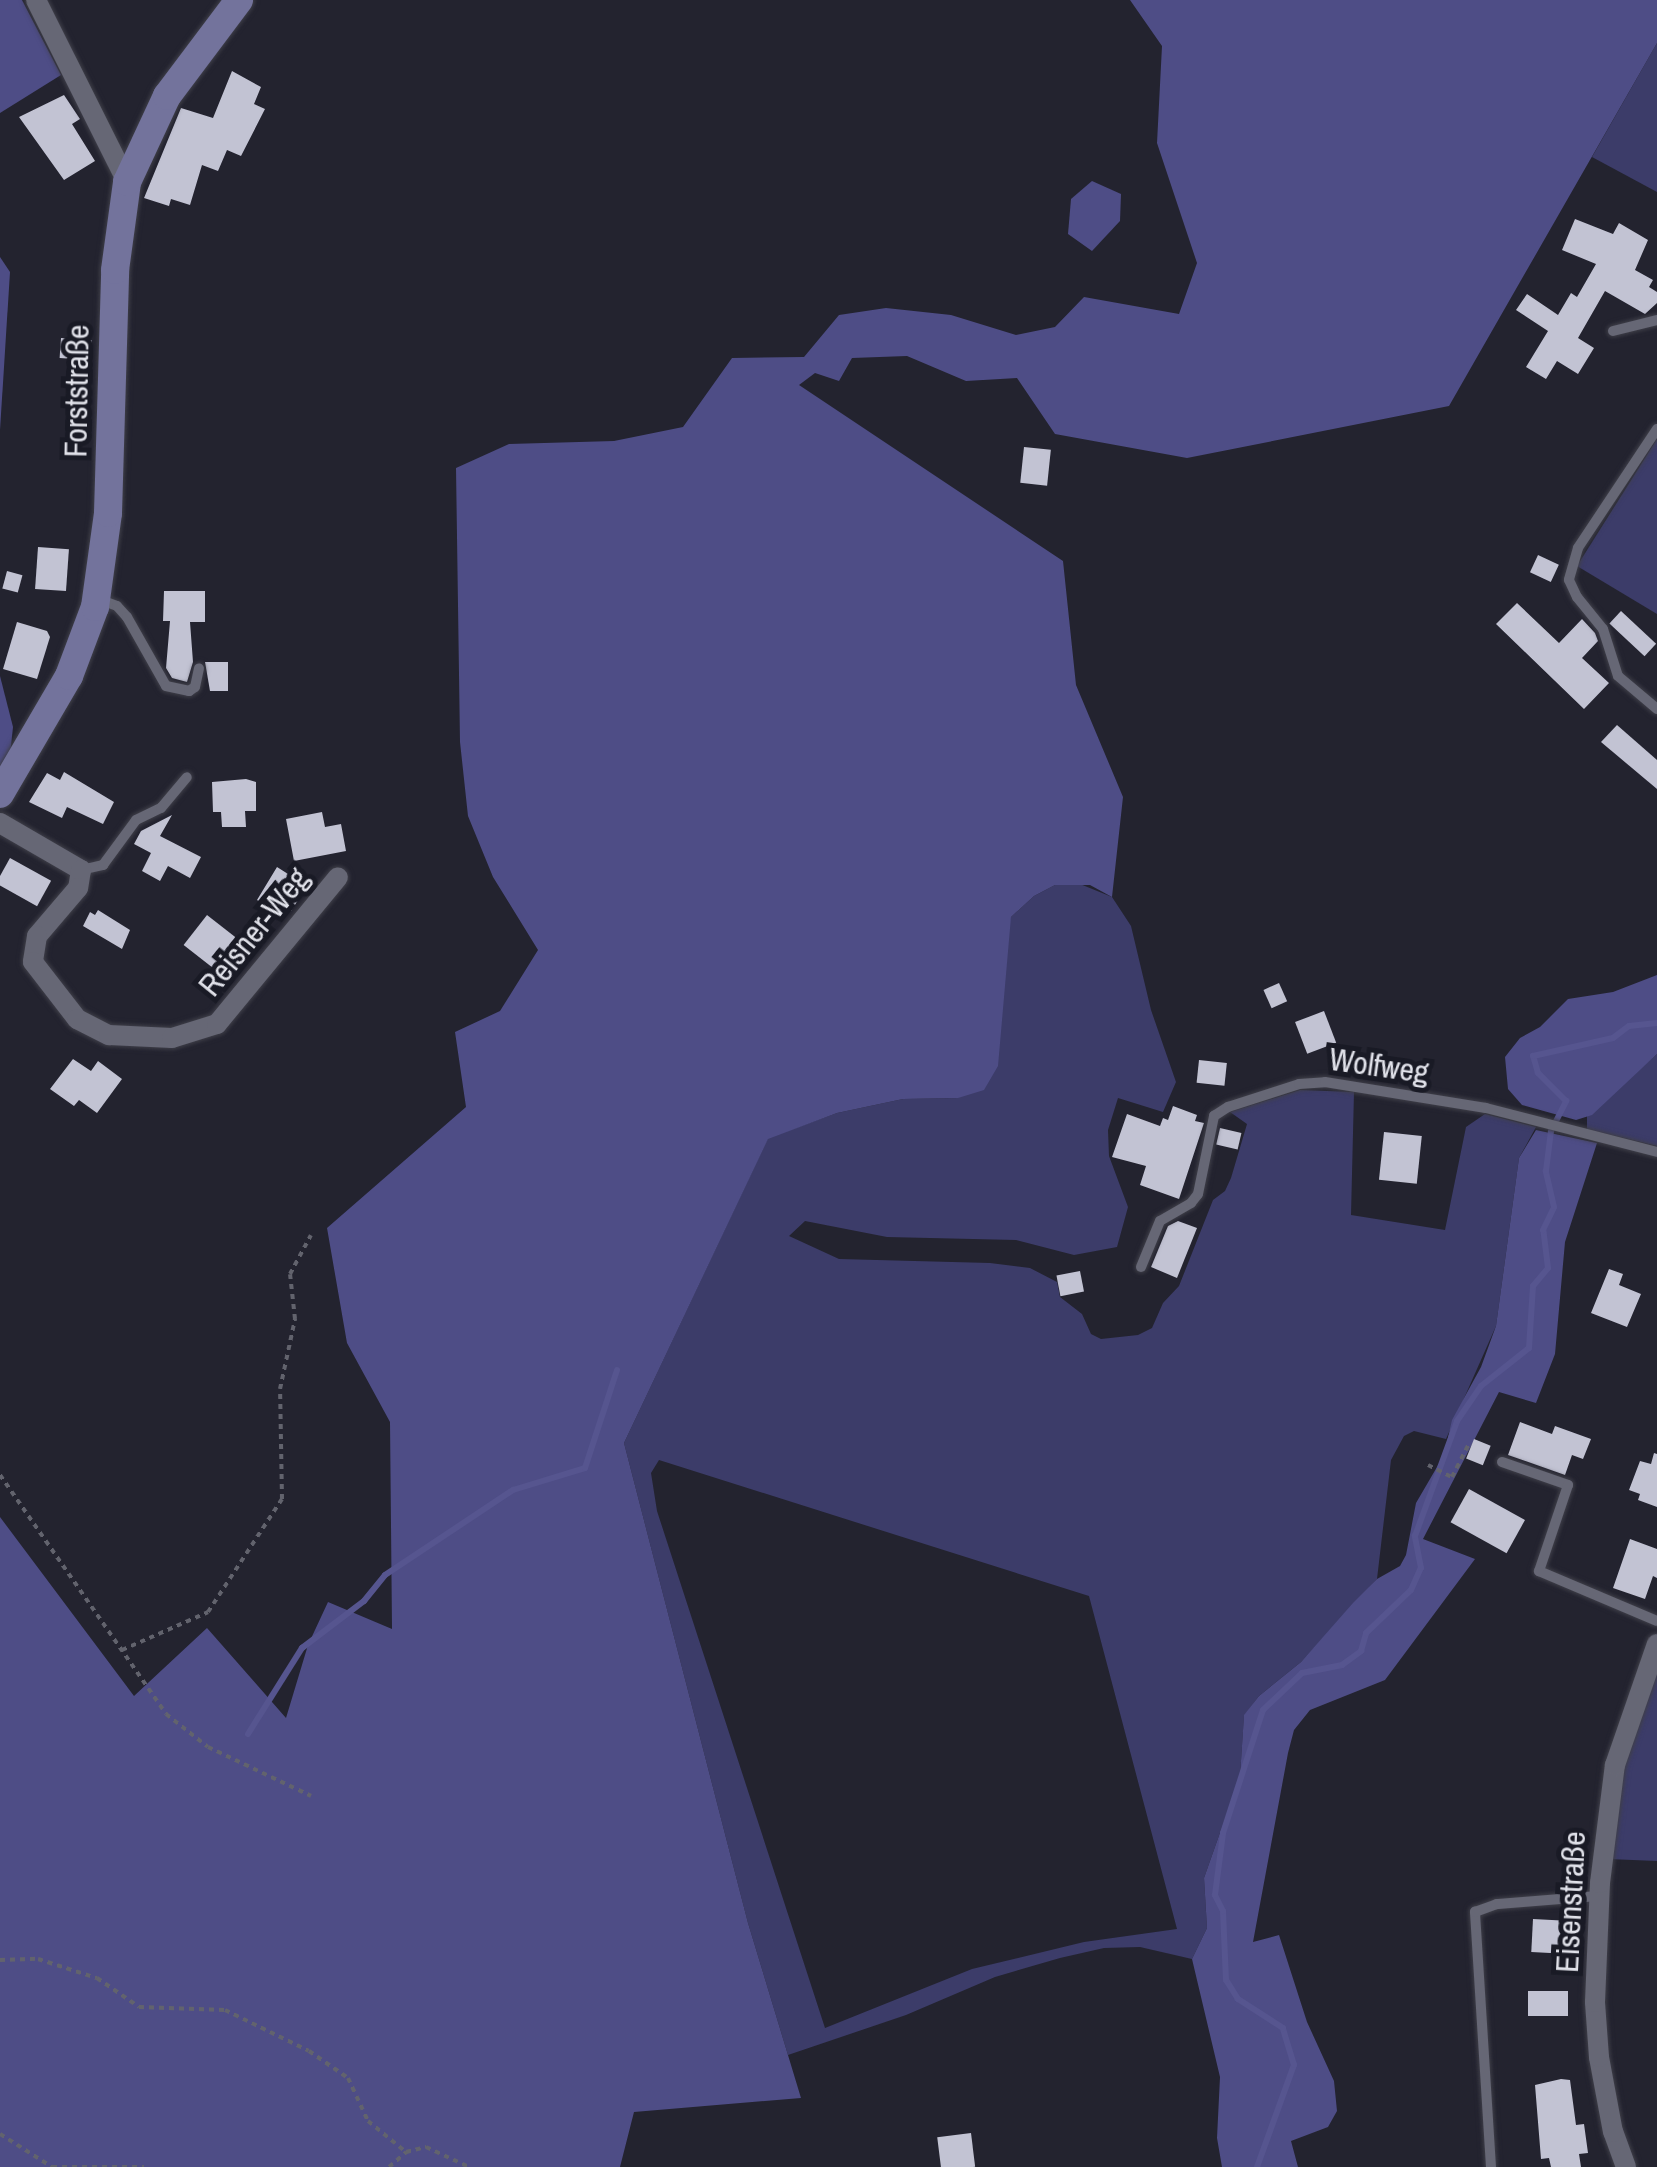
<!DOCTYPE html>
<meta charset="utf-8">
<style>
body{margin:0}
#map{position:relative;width:1657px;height:2167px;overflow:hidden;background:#23232f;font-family:"Archivo Narrow",sans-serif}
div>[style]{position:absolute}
.green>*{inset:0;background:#3c3c69}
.forest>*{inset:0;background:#4e4d86}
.stream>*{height:6px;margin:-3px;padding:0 3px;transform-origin:3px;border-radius:3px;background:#56558f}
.building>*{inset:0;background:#c2c3d3;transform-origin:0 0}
.path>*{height:4px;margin-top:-2px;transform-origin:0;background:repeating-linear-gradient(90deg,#62636d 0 5px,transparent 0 10px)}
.roads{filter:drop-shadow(0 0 2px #3f3f49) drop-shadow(0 0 2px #3f3f49)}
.lane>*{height:10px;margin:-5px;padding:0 5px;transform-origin:5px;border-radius:5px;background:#666775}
.street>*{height:20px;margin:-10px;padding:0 10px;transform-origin:10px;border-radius:10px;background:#666775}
.secondary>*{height:28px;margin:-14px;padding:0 14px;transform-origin:14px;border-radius:14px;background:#73739c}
span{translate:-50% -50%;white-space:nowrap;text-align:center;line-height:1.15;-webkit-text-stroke:10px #191a25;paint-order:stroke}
.street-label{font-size:32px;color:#e0e1e9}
</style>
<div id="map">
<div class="green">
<i style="clip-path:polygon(1657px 43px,1657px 192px,1592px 157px)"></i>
<i style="clip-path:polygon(1657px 439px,1657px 614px,1577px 566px)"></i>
<i style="clip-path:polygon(evenodd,1075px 882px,1112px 897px,1131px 926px,1151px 1010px,1176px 1082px,1163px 1112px,1118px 1098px,1108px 1130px,1109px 1156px,1128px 1207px,1117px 1247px,1074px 1255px,1016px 1240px,887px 1237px,805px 1221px,789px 1236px,839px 1259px,990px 1263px,1030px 1268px,1057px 1282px,1060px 1297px,1082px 1314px,1091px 1334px,1101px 1339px,1138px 1335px,1152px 1328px,1163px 1303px,1179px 1286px,1213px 1200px,1225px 1191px,1231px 1178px,1247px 1124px,1230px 1112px,1300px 1090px,1354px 1092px,1351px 1215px,1445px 1230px,1466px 1127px,1485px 1114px,1536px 1127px,1519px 1158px,1496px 1326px,1446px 1439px,1414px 1431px,1404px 1436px,1391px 1460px,1377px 1579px,1301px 1662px,1259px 1696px,1244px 1716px,1240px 1776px,1204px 1878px,1207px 1928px,1192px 1959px,1140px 1947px,1104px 1948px,1060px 1958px,995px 1977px,906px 2015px,788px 2055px,748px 1923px,624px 1443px,768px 1138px,837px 1113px,903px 1099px,958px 1098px,1011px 917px,1034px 896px,1055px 885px,1075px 882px,659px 1460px,1089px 1596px,1177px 1929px,1084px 1942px,972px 1969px,825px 2028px,657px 1511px,651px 1473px,659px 1460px)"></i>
<i style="clip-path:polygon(1657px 1054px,1657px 1146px,1587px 1129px,1587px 1116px)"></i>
<i style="clip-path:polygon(1657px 1662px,1657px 1861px,1608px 1859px,1616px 1790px)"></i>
</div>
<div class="forest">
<i style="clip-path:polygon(0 0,22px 0,61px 75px,0 113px)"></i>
<i style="clip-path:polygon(1130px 0,1657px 0,1657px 43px,1449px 406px,1187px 458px,1055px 434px,1017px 378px,966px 381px,907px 356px,852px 358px,839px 381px,815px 373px,799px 385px,1063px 561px,1076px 685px,1123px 797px,1112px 897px,1090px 885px,1055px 885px,1034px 896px,1011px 917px,998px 1066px,984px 1090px,958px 1098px,903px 1099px,837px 1113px,768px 1139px,624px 1443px,748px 1923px,801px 2098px,634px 2112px,620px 2167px,0 2167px,0 1517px,134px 1696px,207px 1628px,286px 1718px,308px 1645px,328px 1602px,392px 1629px,390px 1422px,347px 1343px,327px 1228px,466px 1107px,455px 1032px,500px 1011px,538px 950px,493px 877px,468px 816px,460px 742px,456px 468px,509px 444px,614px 441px,683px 427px,732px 358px,804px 357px,839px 315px,886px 308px,951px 315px,1016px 335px,1055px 327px,1084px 297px,1179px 314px,1197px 263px,1157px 143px,1162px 46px)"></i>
<i style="clip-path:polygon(1092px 181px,1121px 194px,1120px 221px,1092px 251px,1068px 234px,1071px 199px)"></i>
<i style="clip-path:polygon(0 257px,10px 272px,0 430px)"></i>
<i style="clip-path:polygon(0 676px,13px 727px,9px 765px,0 777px)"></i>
<i style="clip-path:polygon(1657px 975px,1657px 1054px,1592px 1115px,1576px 1120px,1522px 1105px,1508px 1089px,1505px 1057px,1520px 1038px,1540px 1027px,1568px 999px,1613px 992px)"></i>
<i style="clip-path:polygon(1536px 1130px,1597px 1143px,1565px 1242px,1555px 1354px,1536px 1403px,1499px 1392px,1423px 1539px,1475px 1559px,1385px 1680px,1310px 1710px,1294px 1730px,1288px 1753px,1253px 1942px,1279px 1935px,1307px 2022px,1334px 2081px,1337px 2111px,1328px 2127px,1291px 2141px,1298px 2167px,1222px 2167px,1217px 2138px,1220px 2077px,1192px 1959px,1207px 1928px,1204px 1878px,1240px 1776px,1244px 1715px,1259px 1696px,1301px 1662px,1353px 1603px,1377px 1579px,1400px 1566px,1406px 1555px,1416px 1503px,1444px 1455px,1452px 1420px,1481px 1367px,1496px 1326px,1519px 1158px)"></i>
</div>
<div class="stream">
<i style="left:248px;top:1734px;width:102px;rotate:-57.9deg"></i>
<i style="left:302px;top:1648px;width:78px;rotate:-37.2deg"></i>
<i style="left:364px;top:1601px;width:33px;rotate:-51deg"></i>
<i style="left:385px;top:1575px;width:154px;rotate:-33.6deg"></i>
<i style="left:513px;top:1490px;width:75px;rotate:-17deg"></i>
<i style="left:585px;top:1468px;width:103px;rotate:-71.9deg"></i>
<i style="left:1257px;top:2167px;width:109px;rotate:-70.1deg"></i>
<i style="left:1294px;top:2065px;width:39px;rotate:-107deg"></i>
<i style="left:1283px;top:2028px;width:54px;rotate:-147.2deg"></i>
<i style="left:1238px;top:1999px;width:22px;rotate:-122deg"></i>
<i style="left:1226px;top:1980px;width:69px;rotate:-92.5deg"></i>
<i style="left:1223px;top:1911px;width:18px;rotate:-117deg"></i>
<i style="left:1215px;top:1895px;width:63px;rotate:-82.6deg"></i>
<i style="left:1223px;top:1833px;width:129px;rotate:-72deg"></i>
<i style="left:1263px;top:1710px;width:54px;rotate:-43.5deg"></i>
<i style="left:1302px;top:1673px;width:41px;rotate:-11.3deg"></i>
<i style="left:1342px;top:1665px;width:24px;rotate:-36deg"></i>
<i style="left:1361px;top:1651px;width:19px;rotate:-74deg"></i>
<i style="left:1366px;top:1633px;width:62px;rotate:-43.7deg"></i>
<i style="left:1411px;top:1590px;width:24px;rotate:-66deg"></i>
<i style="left:1421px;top:1568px;width:33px;rotate:-101deg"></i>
<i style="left:1415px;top:1536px;width:122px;rotate:-69.9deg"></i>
<i style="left:1457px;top:1421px;width:42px;rotate:-55.6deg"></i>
<i style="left:1481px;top:1386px;width:61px;rotate:-38.4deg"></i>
<i style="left:1529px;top:1348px;width:62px;rotate:-86.3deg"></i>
<i style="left:1533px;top:1286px;width:23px;rotate:-50deg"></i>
<i style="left:1548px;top:1268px;width:38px;rotate:-97deg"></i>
<i style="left:1543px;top:1230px;width:25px;rotate:-64deg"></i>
<i style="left:1554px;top:1207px;width:37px;rotate:-103deg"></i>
<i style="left:1546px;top:1171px;width:40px;rotate:-82.9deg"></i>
<i style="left:1551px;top:1131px;width:34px;rotate:-63deg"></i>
<i style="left:1566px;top:1101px;width:40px;rotate:-135deg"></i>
<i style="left:1538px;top:1073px;width:18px;rotate:-106deg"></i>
<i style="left:1533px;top:1056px;width:82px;rotate:-12.7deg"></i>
<i style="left:1613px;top:1038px;width:20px;rotate:-37deg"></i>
<i style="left:1629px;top:1026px;width:28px;rotate:-6deg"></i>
</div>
<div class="building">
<i style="clip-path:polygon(232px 71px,261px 87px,254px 104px,265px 109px,241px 156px,227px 150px,218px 171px,202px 165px,190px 205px,171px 199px,169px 206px,144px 198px,181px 108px,213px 118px)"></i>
<i style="clip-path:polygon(64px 95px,80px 119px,72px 124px,95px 161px,64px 180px,19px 117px)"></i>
<i style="clip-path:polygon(1575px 219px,1613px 234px,1619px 223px,1648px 240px,1635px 270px,1653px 280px,1649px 287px,1657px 292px,1657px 303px,1645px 314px,1605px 291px,1578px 338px,1594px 348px,1578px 374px,1557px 361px,1546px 379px,1526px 367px,1548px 331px,1516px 310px,1527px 294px,1558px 315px,1571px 293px,1577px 297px,1596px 264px,1562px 250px)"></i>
<i style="left:61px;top:338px;width:31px;height:20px;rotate:4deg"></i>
<i style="left:1024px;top:447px;width:27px;height:36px;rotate:6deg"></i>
<i style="left:38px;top:547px;width:31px;height:42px;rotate:4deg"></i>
<i style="left:1538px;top:555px;width:23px;height:19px;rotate:25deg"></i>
<i style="left:7px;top:571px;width:16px;height:18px;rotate:15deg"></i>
<i style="clip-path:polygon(164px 591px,205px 591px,205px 622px,190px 622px,193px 662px,187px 682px,172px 678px,166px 668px,170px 621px,163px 621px)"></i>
<i style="clip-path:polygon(1517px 603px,1559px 643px,1582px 619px,1595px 633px,1598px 641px,1582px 658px,1609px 683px,1584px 709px,1496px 624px)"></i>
<i style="left:1621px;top:611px;width:48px;height:17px;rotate:43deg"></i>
<i style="clip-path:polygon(17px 622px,47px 631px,50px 637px,37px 679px,3px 669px)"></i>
<i style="clip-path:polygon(205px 662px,228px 662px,228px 691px,210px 691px)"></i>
<i style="clip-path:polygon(1617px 725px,1657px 760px,1657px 789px,1601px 742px)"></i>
<i style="clip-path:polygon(64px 772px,114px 802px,103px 824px,67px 807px,62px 818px,29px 802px,47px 773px,60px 780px)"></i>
<i style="clip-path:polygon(246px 779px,256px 782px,256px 811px,245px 811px,246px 827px,222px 827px,221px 812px,213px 812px,212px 782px)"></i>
<i style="clip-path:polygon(322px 812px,325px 827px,341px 824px,346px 851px,294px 861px,286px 819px)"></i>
<i style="clip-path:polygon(172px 815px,160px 836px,201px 857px,190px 878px,168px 866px,160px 881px,142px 871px,151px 853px,134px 844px,141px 831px)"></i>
<i style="left:10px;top:858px;width:47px;height:29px;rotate:29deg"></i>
<i style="clip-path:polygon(277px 867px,307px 886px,291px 911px,281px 905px,276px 912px,257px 900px)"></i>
<i style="clip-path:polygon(98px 910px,130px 930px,122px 949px,83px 926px,90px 912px,95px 915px)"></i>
<i style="left:207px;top:915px;width:39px;height:38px;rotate:38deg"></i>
<i style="left:1279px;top:983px;width:20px;height:17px;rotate:66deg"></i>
<i style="left:1324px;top:1011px;width:34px;height:31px;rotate:69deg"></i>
<i style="clip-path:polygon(73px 1059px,91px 1071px,98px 1061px,122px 1079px,97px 1113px,79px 1100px,74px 1106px,50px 1089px)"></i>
<i style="left:1199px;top:1060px;width:28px;height:23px;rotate:6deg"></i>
<i style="clip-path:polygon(1173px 1106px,1197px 1115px,1195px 1121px,1204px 1123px,1179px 1199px,1140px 1185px,1146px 1166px,1112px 1157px,1127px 1114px,1160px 1126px,1163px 1118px,1168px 1120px)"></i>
<i style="left:1220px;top:1128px;width:22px;height:17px;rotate:13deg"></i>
<i style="left:1384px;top:1132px;width:38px;height:48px;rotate:6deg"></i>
<i style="clip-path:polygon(1178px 1221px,1197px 1228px,1177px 1278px,1151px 1267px,1168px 1226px)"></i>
<i style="clip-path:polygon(1609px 1269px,1623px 1274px,1619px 1285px,1641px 1294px,1627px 1327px,1591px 1313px)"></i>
<i style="left:1080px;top:1271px;width:21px;height:24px;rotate:79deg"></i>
<i style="clip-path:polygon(1520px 1422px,1552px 1434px,1555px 1426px,1591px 1439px,1583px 1459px,1572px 1455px,1565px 1475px,1508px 1455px)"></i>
<i style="left:1474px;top:1439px;width:18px;height:21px;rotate:22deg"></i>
<i style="clip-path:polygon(1654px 1453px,1657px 1454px,1657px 1507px,1638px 1500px,1640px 1494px,1629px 1490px,1640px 1461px,1651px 1464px)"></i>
<i style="left:1469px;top:1489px;width:64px;height:38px;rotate:29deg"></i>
<i style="clip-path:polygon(1630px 1539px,1657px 1549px,1657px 1578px,1653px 1576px,1645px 1599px,1613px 1588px)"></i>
<i style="left:1533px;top:1919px;width:33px;height:33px;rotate:3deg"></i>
<i style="left:1568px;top:1991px;width:25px;height:40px;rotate:90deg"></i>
<i style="clip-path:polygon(1561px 2079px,1570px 2080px,1576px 2125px,1584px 2124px,1588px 2153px,1579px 2154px,1581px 2167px,1551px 2167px,1549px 2158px,1541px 2159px,1535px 2085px)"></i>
<i style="left:971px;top:2133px;width:34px;height:34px;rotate:83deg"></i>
</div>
<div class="path">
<i style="left:1428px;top:1465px;width:27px;rotate:27deg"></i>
<i style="left:1452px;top:1477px;width:36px;rotate:-63deg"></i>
<i style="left:0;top:1475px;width:291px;rotate:55.2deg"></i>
<i style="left:166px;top:1714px;width:53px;rotate:38.2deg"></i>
<i style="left:208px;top:1747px;width:114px;rotate:25.4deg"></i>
<i style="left:122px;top:1650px;width:94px;rotate:-23.8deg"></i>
<i style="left:208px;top:1612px;width:135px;rotate:-56.8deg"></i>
<i style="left:282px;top:1499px;width:110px;rotate:-91deg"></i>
<i style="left:280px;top:1389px;width:72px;rotate:-77.9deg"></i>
<i style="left:295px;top:1319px;width:45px;rotate:-96.3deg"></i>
<i style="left:290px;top:1274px;width:44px;rotate:-61.7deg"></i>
<i style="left:0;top:1960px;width:38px;rotate:-2deg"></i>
<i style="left:38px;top:1959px;width:62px;rotate:17.9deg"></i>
<i style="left:97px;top:1978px;width:51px;rotate:34.6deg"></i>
<i style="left:139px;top:2007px;width:86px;rotate:2deg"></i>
<i style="left:225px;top:2010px;width:93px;rotate:26deg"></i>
<i style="left:309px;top:2051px;width:47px;rotate:34.7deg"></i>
<i style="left:348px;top:2078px;width:47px;rotate:65.1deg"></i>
<i style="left:368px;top:2121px;width:49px;rotate:39.2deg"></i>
<i style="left:0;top:2134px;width:62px;rotate:32.4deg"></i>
<i style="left:52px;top:2167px;width:92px"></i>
<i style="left:389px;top:2167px;width:23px;rotate:-41deg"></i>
<i style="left:406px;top:2152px;width:21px;rotate:-14deg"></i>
<i style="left:426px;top:2147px;width:47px;rotate:24.9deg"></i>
</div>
<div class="roads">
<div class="lane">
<i style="left:1613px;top:331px;width:45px;rotate:-14deg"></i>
<i style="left:1657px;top:429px;width:143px;rotate:123.6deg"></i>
<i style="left:1578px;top:548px;width:33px;rotate:106deg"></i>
<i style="left:1569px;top:580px;width:19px;rotate:65deg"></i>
<i style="left:1577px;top:597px;width:41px;rotate:50.9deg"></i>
<i style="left:1603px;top:629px;width:49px;rotate:72.3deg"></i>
<i style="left:1618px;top:676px;width:51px;rotate:40.2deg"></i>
<i style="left:98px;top:599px;width:20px;rotate:20deg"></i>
<i style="left:117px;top:606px;width:15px;rotate:48deg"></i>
<i style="left:127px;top:617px;width:79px;rotate:60.5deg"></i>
<i style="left:166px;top:686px;width:24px;rotate:12deg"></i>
<i style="left:189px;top:691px;width:7px;rotate:-34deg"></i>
<i style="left:195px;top:687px;width:19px;rotate:-78deg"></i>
<i style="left:81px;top:870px;width:23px;rotate:-13deg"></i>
<i style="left:103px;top:865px;width:56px;rotate:-53.7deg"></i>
<i style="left:136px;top:820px;width:28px;rotate:-26deg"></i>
<i style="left:161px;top:808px;width:40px;rotate:-50deg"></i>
<i style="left:1141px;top:1267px;width:50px;rotate:-67.6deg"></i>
<i style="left:1160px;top:1221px;width:36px;rotate:-30deg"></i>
<i style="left:1191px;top:1203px;width:11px;rotate:-52deg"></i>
<i style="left:1198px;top:1194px;width:80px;rotate:-78.4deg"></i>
<i style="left:1214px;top:1116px;width:17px;rotate:-33deg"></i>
<i style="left:1228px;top:1107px;width:75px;rotate:-17.9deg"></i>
<i style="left:1299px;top:1084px;width:26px;rotate:-4deg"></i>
<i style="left:1325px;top:1082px;width:163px;rotate:9.2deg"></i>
<i style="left:1486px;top:1108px;width:177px;rotate:14.4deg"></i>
<i style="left:1502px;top:1462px;width:70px;rotate:19.2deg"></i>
<i style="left:1568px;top:1485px;width:91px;rotate:108.6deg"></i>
<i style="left:1539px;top:1571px;width:128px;rotate:23deg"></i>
<i style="left:1491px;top:2167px;width:256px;rotate:-93.6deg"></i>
<i style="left:1475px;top:1912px;width:23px;rotate:-20deg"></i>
<i style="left:1497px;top:1904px;width:102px;rotate:-4.5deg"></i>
</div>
<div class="street">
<i style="left:36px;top:0;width:203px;rotate:63.4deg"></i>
<i style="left:0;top:823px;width:94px;rotate:30.1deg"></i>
<i style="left:81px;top:870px;width:18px;rotate:99deg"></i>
<i style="left:78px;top:888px;width:63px;rotate:130.5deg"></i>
<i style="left:37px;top:936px;width:26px;rotate:99deg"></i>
<i style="left:33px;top:962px;width:72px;rotate:52.3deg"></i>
<i style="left:77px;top:1019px;width:36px;rotate:27deg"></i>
<i style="left:109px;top:1035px;width:63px;rotate:2.7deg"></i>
<i style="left:172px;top:1038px;width:47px;rotate:-17.3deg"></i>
<i style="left:217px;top:1024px;width:190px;rotate:-50.5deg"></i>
<i style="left:1626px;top:2167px;width:37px;rotate:-110deg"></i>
<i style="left:1613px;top:2132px;width:76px;rotate:-100.6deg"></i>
<i style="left:1599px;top:2057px;width:55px;rotate:-94.2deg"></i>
<i style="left:1595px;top:2002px;width:119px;rotate:-87.6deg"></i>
<i style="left:1600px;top:1883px;width:119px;rotate:-82.8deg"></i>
<i style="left:1615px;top:1765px;width:128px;rotate:-70.9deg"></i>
</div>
<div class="secondary">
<i style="left:0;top:794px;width:137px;rotate:-59.7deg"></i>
<i style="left:69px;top:676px;width:74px;rotate:-69.4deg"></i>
<i style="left:95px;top:607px;width:95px;rotate:-82.1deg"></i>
<i style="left:108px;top:513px;width:243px;rotate:-88.3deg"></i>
<i style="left:115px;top:270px;width:89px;rotate:-82.2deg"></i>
<i style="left:127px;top:182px;width:95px;rotate:-65.1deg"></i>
<i style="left:167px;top:96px;width:120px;rotate:-53.1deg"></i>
</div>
</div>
<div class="street-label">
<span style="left:77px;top:391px;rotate:-89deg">Forststraße</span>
<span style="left:254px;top:932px;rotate:-51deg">Reisner-Weg</span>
<span style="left:1379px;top:1066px;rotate:8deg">Wolfweg</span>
<span style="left:1571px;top:1902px;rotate:-87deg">Eisenstraße</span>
</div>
</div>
